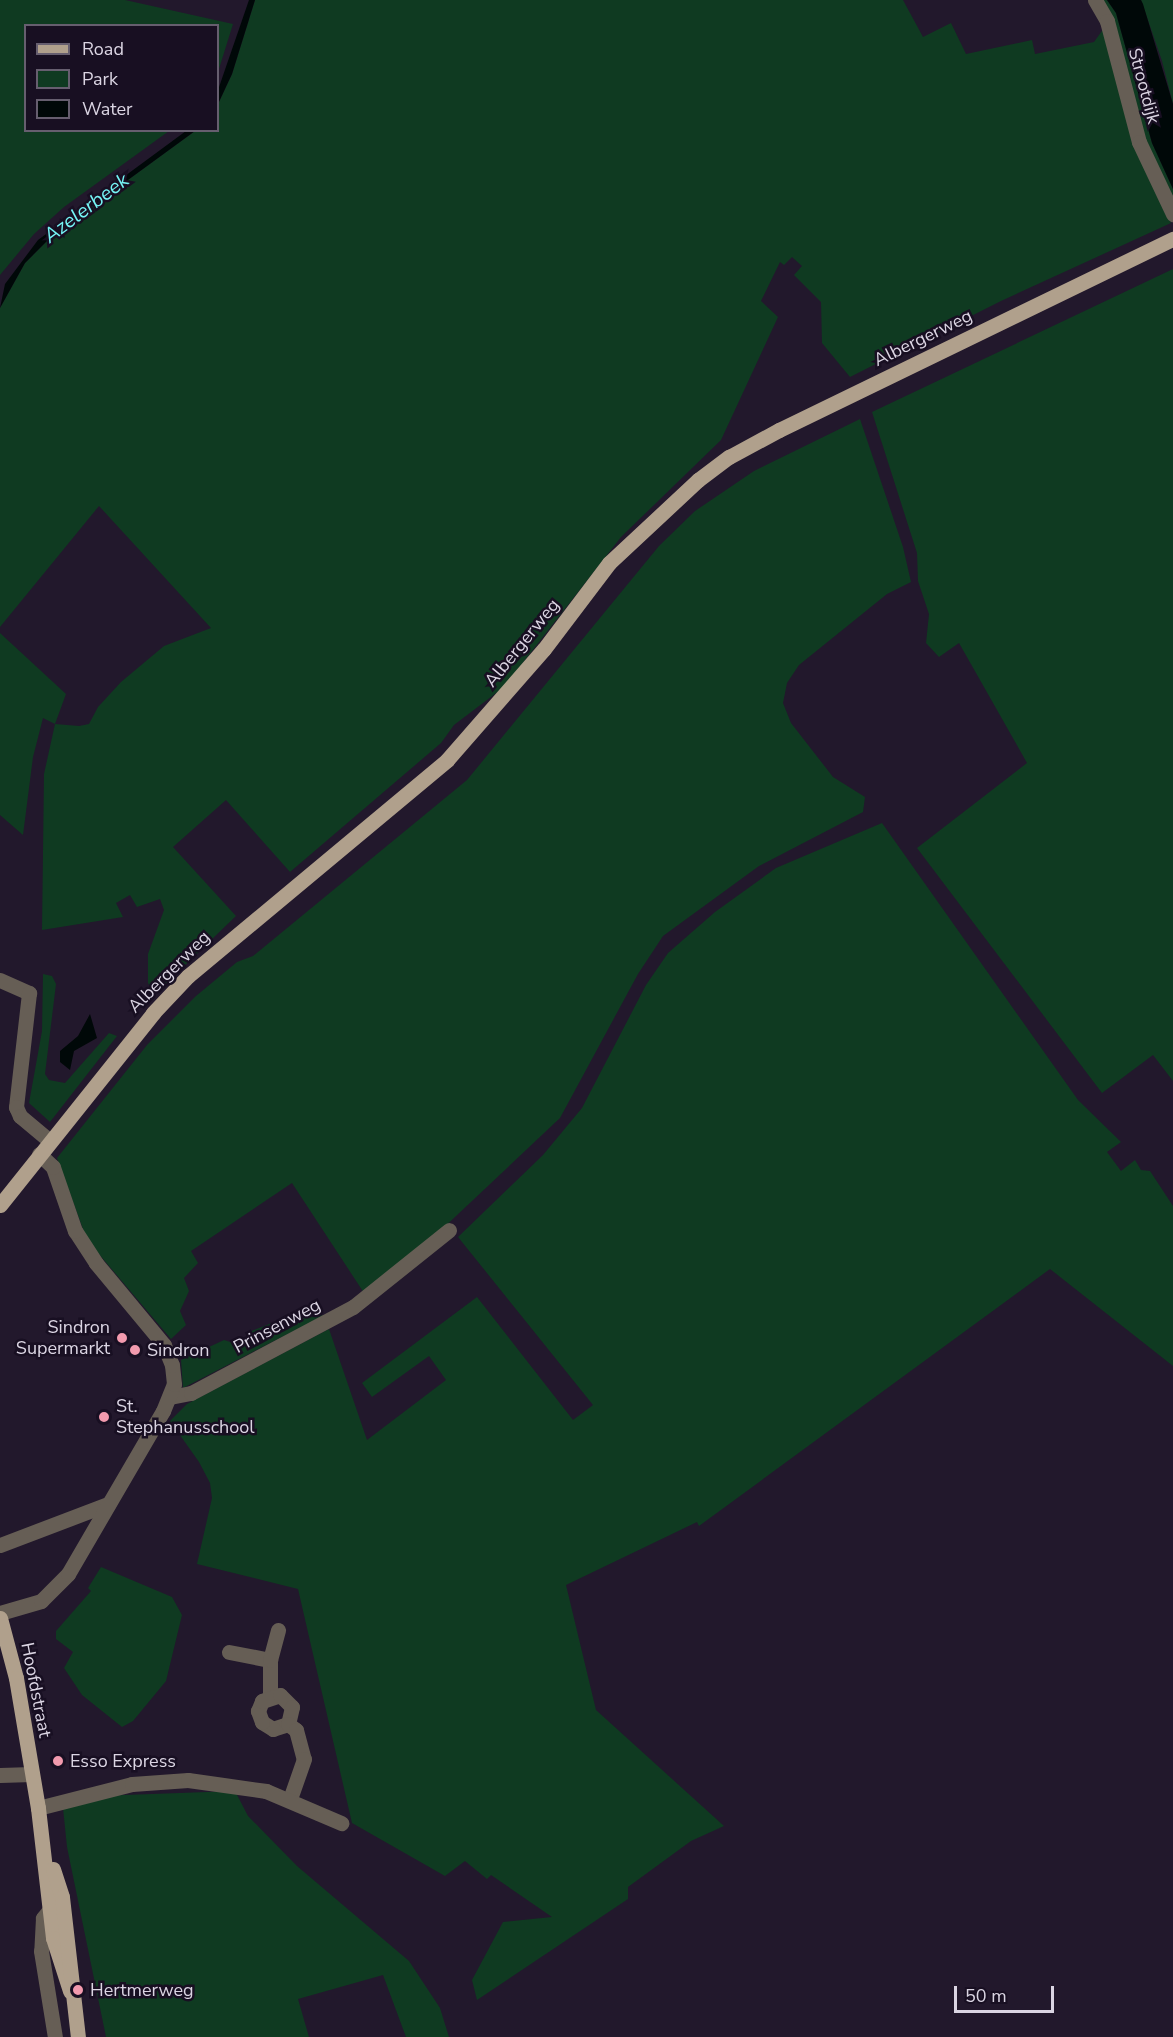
<!DOCTYPE html>
<style>
body{margin:0}
#map{position:relative;width:1173px;height:2037px;overflow:hidden;background:#22182c;font-family:"Nunito Sans",sans-serif}
div>[style]{position:absolute}
.green>*{inset:0;background:#0f3a21}
.water>*{inset:0;background:#000808}
.minor>*{height:15px;margin:-7.5px;padding:0 7.5px;transform-origin:7.5px;border-radius:7.5px;background:#665e55}
.major>*{height:15px;margin:-7.5px;padding:0 7.5px;transform-origin:7.5px;border-radius:7.5px;background:#b0a08c}
.dots>*{width:16px;height:16px;translate:-50% -50%;box-sizing:border-box;border:3px solid #180f22;border-radius:50%}
span{translate:-50% -50%;white-space:nowrap;text-align:center;line-height:1.15;-webkit-text-stroke:5px #180f22;paint-order:stroke}
.street-label{font-size:18px;color:#dbd5e3}
.poi-label{font-size:18px;color:#dbd5e3}
.right{translate:-100% -50%;text-align:right}
.left{translate:0 -50%;text-align:left}
.water-label{font-size:20px;color:#75f4f5;font-style:italic}
.legend{position:absolute;left:24px;top:24px;width:195px;height:108px;box-sizing:border-box;background:#180f22;border:2px solid #665e6f;margin:0;padding:8px 10px;list-style:none;font-size:18px;color:#dbd5e3}
.legend li{display:flex;align-items:center;gap:12px;height:30px}
.legend b{width:30px;border:2px solid #665e6f}
.scale{position:absolute;left:954px;top:1986px;width:100px;height:27px;box-sizing:border-box;border:3px solid #dbd5e3;border-top:0;padding-left:8px;font-size:18px;line-height:21px;white-space:nowrap;color:#dbd5e3;-webkit-text-stroke:4px #180f22;paint-order:stroke}
</style>
<div id="map">
<div class="green">
<i style="clip-path:polygon(0 0,125px 0,233px 24px,218px 72px,218px 26px,26px 26px,26px 130px,169px 131px,64px 207px,34px 234px,0 275px)"></i>
<i style="clip-path:polygon(255px 0,903px 0,923px 37px,951px 23px,966px 54px,1032px 40px,1035px 54px,1094px 42px,1104px 28px,1142px 162px,1171px 223px,1001px 301px,850px 377px,822px 343px,821px 302px,794px 275px,802px 266px,792px 257px,784px 265px,780px 262px,761px 301px,778px 317px,721px 440px,621px 537px,504px 687px,454px 725px,441px 743px,290px 872px,226px 800px,173px 847px,236px 916px,155px 994px,148px 983px,148px 954px,164px 910px,160px 899px,137px 907px,130px 895px,116px 903px,123px 917px,42px 930px,44px 774px,55px 724px,43px 718px,33px 757px,23px 835px,0 815px,0 633px,66px 694px,55px 724px,79px 726px,89px 724px,98px 707px,121px 682px,164px 646px,211px 628px,99px 506px,0 627px,0 308px,25px 263px,54px 234px,195px 131px,218px 130px,218px 104px,232px 74px)"></i>
<i style="clip-path:polygon(1099px 0,1107px 0,1116px 13px,1152px 143px,1173px 189px,1173px 203px,1151px 159px)"></i>
<i style="clip-path:polygon(1141px 0,1173px 0,1173px 104px,1162px 61px)"></i>
<i style="clip-path:polygon(1173px 269px,1173px 1081px,1153px 1055px,1102px 1093px,917px 848px,1027px 763px,959px 643px,939px 657px,926px 643px,929px 614px,918px 581px,917px 553px,872px 412px)"></i>
<i style="clip-path:polygon(860px 419px,903px 547px,911px 582px,887px 594px,799px 665px,787px 683px,783px 703px,791px 723px,833px 777px,865px 797px,863px 812px,759px 866px,663px 936px,638px 974px,560px 1118px,438px 1233px,364px 1293px,292px 1183px,191px 1251px,198px 1263px,184px 1278px,189px 1291px,180px 1311px,186px 1325px,171px 1339px,87px 1240px,57px 1158px,147px 1045px,196px 996px,237px 962px,253px 956px,467px 780px,659px 546px,695px 511px,754px 471px)"></i>
<i style="clip-path:polygon(882px 823px,1078px 1100px,1121px 1142px,1107px 1152px,1121px 1171px,1135px 1160px,1141px 1170px,1150px 1171px,1173px 1206px,1173px 1366px,1050px 1269px,699px 1526px,697px 1522px,566px 1585px,596px 1710px,724px 1826px,691px 1841px,628px 1887px,628px 1899px,477px 2000px,472px 1980px,503px 1922px,552px 1917px,491px 1875px,487px 1879px,465px 1861px,445px 1876px,352px 1823px,298px 1589px,197px 1564px,212px 1498px,210px 1483px,199px 1462px,170px 1421px,187px 1404px,329px 1329px,367px 1440px,446px 1380px,429px 1356px,372px 1397px,362px 1383px,477px 1297px,573px 1420px,593px 1405px,458px 1237px,543px 1155px,582px 1108px,646px 985px,668px 953px,715px 912px,776px 868px)"></i>
<i style="clip-path:polygon(43px 974px,52px 976px,56px 984px,45px 1074px,49px 1080px,65px 1083px,109px 1033px,117px 1036px,50px 1122px,29px 1103px,42px 1031px)"></i>
<i style="clip-path:polygon(325px 1315px,243px 1357px,183px 1388px,181px 1360px,224px 1340px,243px 1346px,249px 1332px,282px 1319px)"></i>
<i style="clip-path:polygon(101px 1567px,172px 1597px,182px 1615px,166px 1681px,133px 1721px,122px 1727px,82px 1695px,64px 1668px,73px 1652px,56px 1639px,56px 1631px,91px 1591px,88px 1588px)"></i>
<i style="clip-path:polygon(235px 1791px,248px 1816px,297px 1866px,409px 1961px,440px 2008px,449px 2037px,406px 2037px,383px 1975px,298px 1999px,309px 2037px,106px 2037px,67px 1847px,63px 1808px,97px 1796px)"></i>
</div>
<div class="water">
<i style="clip-path:polygon(249px 0,255px 0,232px 74px,218px 104px,218px 90px)"></i>
<i style="clip-path:polygon(1107px 0,1141px 0,1143px 4px,1173px 104px,1173px 189px,1152px 143px,1116px 13px)"></i>
<i style="clip-path:polygon(186px 131px,195px 131px,54px 234px,25px 263px,0 308px,5px 284px,38px 240px)"></i>
<i style="clip-path:polygon(90px 1014px,97px 1038px,74px 1051px,70px 1070px,60px 1062px,60px 1051px,78px 1036px)"></i>
</div>
<div class="minor">
<i style="left:1095px;top:0;width:24px;rotate:60deg"></i>
<i style="left:1107px;top:21px;width:125px;rotate:75.2deg"></i>
<i style="left:1139px;top:142px;width:80px;rotate:64.7deg"></i>
<i style="left:0;top:980px;width:32px;rotate:24deg"></i>
<i style="left:29px;top:993px;width:115px;rotate:96.5deg"></i>
<i style="left:16px;top:1107px;width:10px;rotate:66deg"></i>
<i style="left:20px;top:1116px;width:39px;rotate:40deg"></i>
<i style="left:170px;top:1397px;width:21px;rotate:-11deg"></i>
<i style="left:191px;top:1393px;width:183px;rotate:-28deg"></i>
<i style="left:353px;top:1307px;width:123px;rotate:-38.7deg"></i>
<i style="left:0;top:1545px;width:116px;rotate:-20.8deg"></i>
<i style="left:0;top:1613px;width:43px;rotate:-16.3deg"></i>
<i style="left:41px;top:1601px;width:38px;rotate:-45deg"></i>
<i style="left:68px;top:1574px;width:189px;rotate:-59.8deg"></i>
<i style="left:163px;top:1411px;width:29px;rotate:-68deg"></i>
<i style="left:174px;top:1384px;width:19px;rotate:-96deg"></i>
<i style="left:172px;top:1365px;width:22px;rotate:-112deg"></i>
<i style="left:164px;top:1345px;width:107px;rotate:-129.7deg"></i>
<i style="left:96px;top:1263px;width:38px;rotate:-123deg"></i>
<i style="left:75px;top:1231px;width:68px;rotate:-109deg"></i>
<i style="left:53px;top:1167px;width:19px;rotate:-137deg"></i>
<i style="left:229px;top:1652px;width:42px;rotate:11deg"></i>
<i style="left:270px;top:1660px;width:36px;rotate:90deg"></i>
<i style="left:270px;top:1660px;width:31px;rotate:-75deg"></i>
<i style="left:288px;top:1724px;width:16px;rotate:162deg"></i>
<i style="left:273px;top:1729px;width:13px;rotate:-148deg"></i>
<i style="left:262px;top:1722px;width:12px;rotate:-110deg"></i>
<i style="left:258px;top:1711px;width:11px;rotate:-68deg"></i>
<i style="left:262px;top:1701px;width:19px;rotate:-18deg"></i>
<i style="left:280px;top:1695px;width:17px;rotate:45deg"></i>
<i style="left:292px;top:1707px;width:17px;rotate:103deg"></i>
<i style="left:288px;top:1724px;width:10px;rotate:37deg"></i>
<i style="left:296px;top:1730px;width:30px;rotate:75deg"></i>
<i style="left:304px;top:1759px;width:42px;rotate:109.3deg"></i>
<i style="left:0;top:1775px;width:32px;rotate:-2deg"></i>
<i style="left:38px;top:1808px;width:97px;rotate:-14.3deg"></i>
<i style="left:132px;top:1784px;width:56px;rotate:-4.1deg"></i>
<i style="left:188px;top:1780px;width:79px;rotate:8deg"></i>
<i style="left:266px;top:1791px;width:82px;rotate:23.1deg"></i>
<i style="left:51px;top:1908px;width:13px;rotate:129deg"></i>
<i style="left:43px;top:1918px;width:33px;rotate:93deg"></i>
<i style="left:41px;top:1951px;width:87px;rotate:80.8deg"></i>
</div>
<div class="major">
<i style="left:0;top:1205px;width:246px;rotate:-51.4deg"></i>
<i style="left:153px;top:1013px;width:51px;rotate:-46.6deg"></i>
<i style="left:188px;top:976px;width:337px;rotate:-39.8deg"></i>
<i style="left:447px;top:760px;width:147px;rotate:-48.9deg"></i>
<i style="left:544px;top:649px;width:108px;rotate:-52.9deg"></i>
<i style="left:609px;top:563px;width:122px;rotate:-43deg"></i>
<i style="left:698px;top:480px;width:39px;rotate:-37deg"></i>
<i style="left:729px;top:457px;width:57px;rotate:-28.4deg"></i>
<i style="left:779px;top:430px;width:438px;rotate:-25.9deg"></i>
<i style="left:0;top:1618px;width:62px;rotate:75.1deg"></i>
<i style="left:16px;top:1678px;width:132px;rotate:80.4deg"></i>
<i style="left:38px;top:1808px;width:131px;rotate:83.4deg"></i>
<i style="left:53px;top:1938px;width:56px;rotate:72.2deg"></i>
<i style="left:53px;top:1869px;width:29px;rotate:72deg"></i>
<i style="left:62px;top:1897px;width:141px;rotate:83.5deg"></i>
</div>
<div class="dots">
<i style="left:122px;top:1338px;background:#f29aae"></i>
<i style="left:135px;top:1350px;background:#f29aae"></i>
<i style="left:104px;top:1417px;background:#f29aae"></i>
<i style="left:58px;top:1761px;background:#f29aae"></i>
<i style="left:78px;top:1990px;background:#f29aae"></i>
</div>
<div class="street-label">
<span style="left:1144px;top:86px;rotate:75deg">Strootdijk</span>
<span style="left:923px;top:338px;rotate:-26deg">Albergerweg</span>
<span style="left:522px;top:643px;rotate:-51deg">Albergerweg</span>
<span style="left:169px;top:972px;rotate:-45deg">Albergerweg</span>
<span style="left:277px;top:1326px;rotate:-28deg">Prinsenweg</span>
<span style="left:36px;top:1690px;rotate:79deg">Hoofdstraat</span>
</div>
<div class="poi-label">
<span class="right" style="left:110px;top:1338px">Sindron<br>Supermarkt</span>
<span class="left" style="left:147px;top:1350px">Sindron</span>
<span class="left" style="left:116px;top:1417px">St.<br>Stephanusschool</span>
<span class="left" style="left:70px;top:1761px">Esso Express</span>
<span class="left" style="left:90px;top:1990px">Hertmerweg</span>
</div>
<div class="water-label">
<span style="left:86px;top:208px;rotate:-37deg">Azelerbeek</span>
</div>
<ul class="legend">
<li><b style="height:8px;background:#b0a08c"></b>Road</li>
<li><b style="height:16px;background:#0f3a21"></b>Park</li>
<li><b style="height:16px;background:#000808"></b>Water</li>
</ul>
<div class="scale">50 m</div>
</div>
